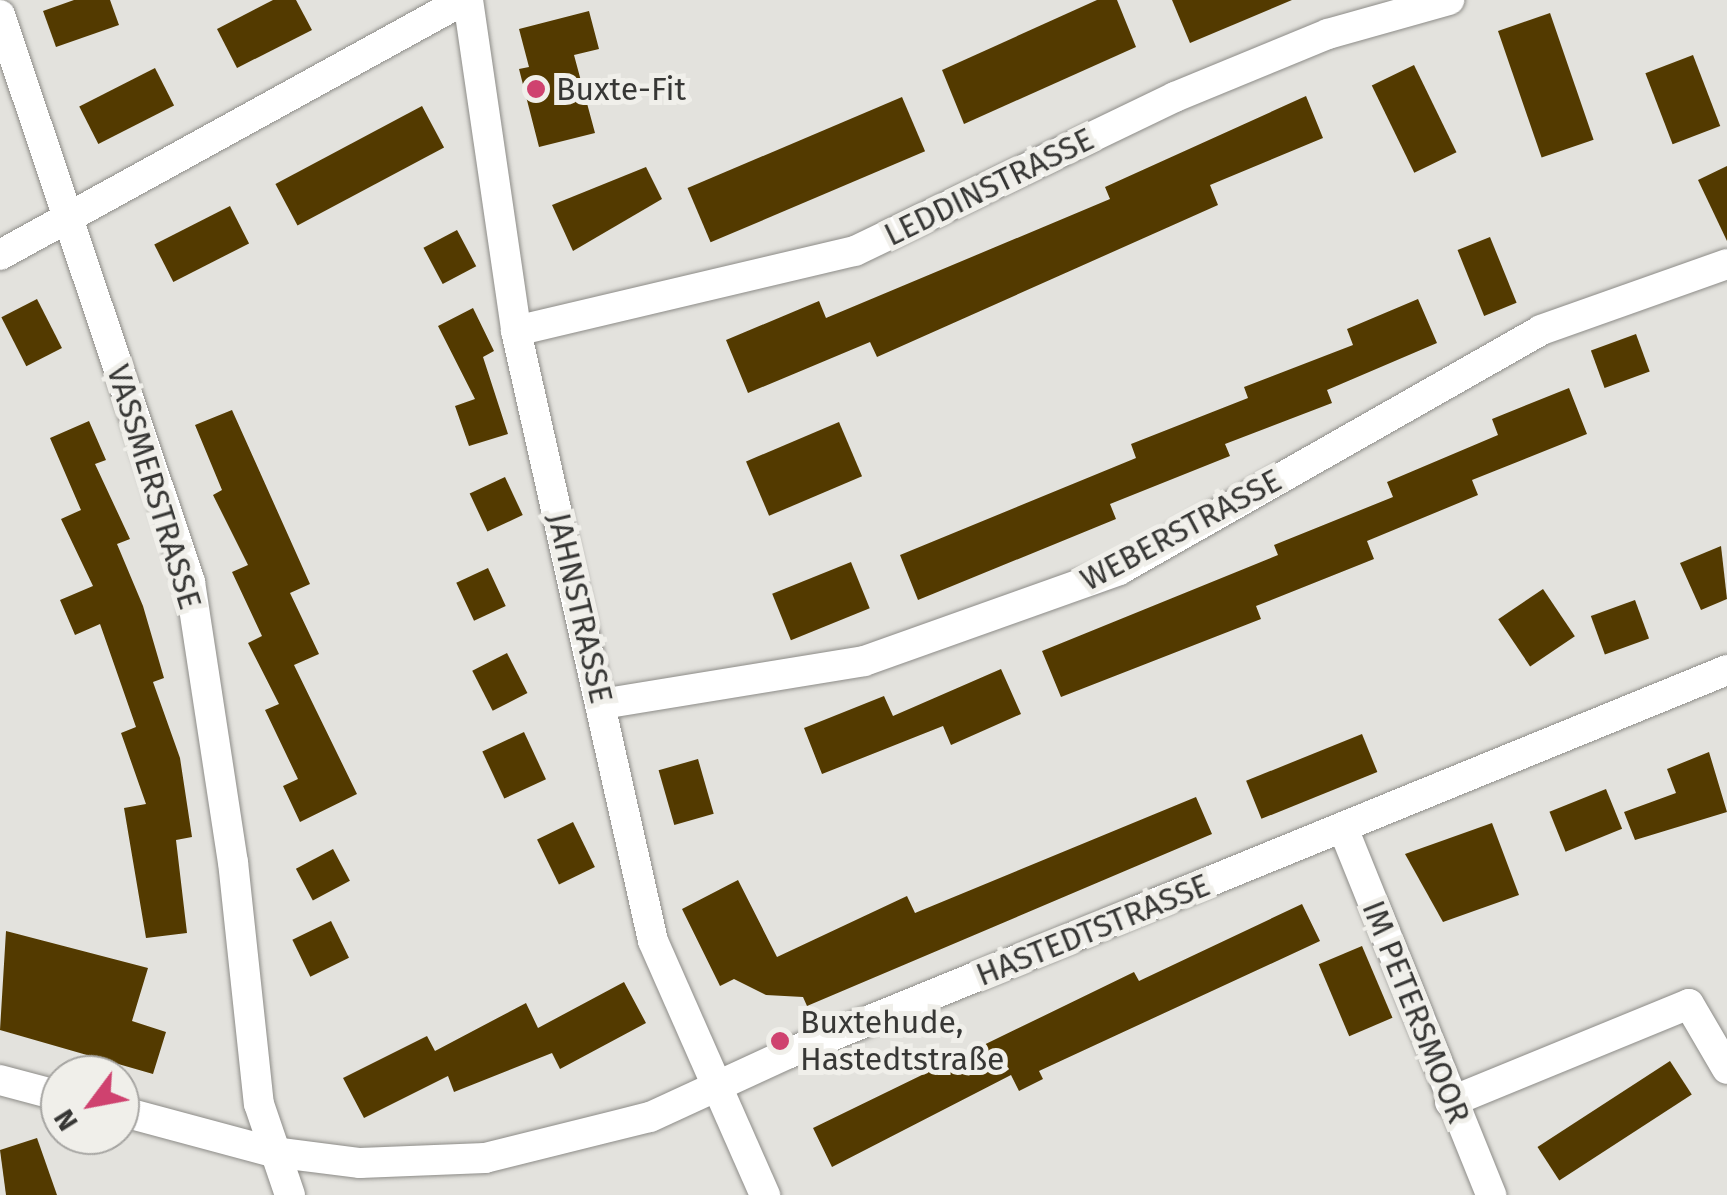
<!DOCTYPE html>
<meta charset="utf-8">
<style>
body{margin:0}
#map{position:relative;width:1727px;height:1195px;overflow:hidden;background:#e3e2dd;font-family:"Fira Sans",sans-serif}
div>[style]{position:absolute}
.building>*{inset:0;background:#533a00;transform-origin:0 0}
.roads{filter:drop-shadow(0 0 2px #8d8c88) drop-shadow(0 0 2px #8d8c88)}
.street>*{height:30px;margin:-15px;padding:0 15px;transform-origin:15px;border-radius:15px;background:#fff}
.dots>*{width:28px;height:28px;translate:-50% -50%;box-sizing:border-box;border:5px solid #f0efea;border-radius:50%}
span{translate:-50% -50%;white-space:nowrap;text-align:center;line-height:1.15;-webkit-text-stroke:10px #f0efea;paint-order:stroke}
.poi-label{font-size:32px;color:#373735}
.left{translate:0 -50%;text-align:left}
.street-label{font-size:32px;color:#373735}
.north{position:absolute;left:40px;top:1055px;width:100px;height:100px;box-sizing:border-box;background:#f0efea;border:2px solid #a6a5a2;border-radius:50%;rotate:238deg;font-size:28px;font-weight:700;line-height:40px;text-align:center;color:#373735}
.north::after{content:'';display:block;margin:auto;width:35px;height:45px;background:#cf426f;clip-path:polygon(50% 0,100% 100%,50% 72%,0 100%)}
</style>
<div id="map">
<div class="building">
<i style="clip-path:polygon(74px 0,110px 0,119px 25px,56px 47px,43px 11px)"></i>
<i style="clip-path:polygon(273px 0,296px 0,312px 30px,237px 68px,217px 29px)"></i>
<i style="clip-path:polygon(1097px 0,1117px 0,1136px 47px,964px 124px,942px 70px)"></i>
<i style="clip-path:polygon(1172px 0,1292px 0,1190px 43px)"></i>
<i style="clip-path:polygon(589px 11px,599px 49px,574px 55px,595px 133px,539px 147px,519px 69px,529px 67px,519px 29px)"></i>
<i style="left:1550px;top:13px;width:134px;height:55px;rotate:71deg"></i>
<i style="left:1693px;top:55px;width:76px;height:51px;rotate:69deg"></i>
<i style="left:1414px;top:65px;width:97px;height:47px;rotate:64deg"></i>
<i style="left:155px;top:68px;width:42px;height:85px;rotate:63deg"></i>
<i style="clip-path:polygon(1306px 96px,1323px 138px,1210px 185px,1218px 205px,877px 357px,870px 342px,748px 393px,726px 340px,819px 301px,826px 318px,1110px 199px,1105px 187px)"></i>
<i style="left:902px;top:97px;width:59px;height:233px;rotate:67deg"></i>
<i style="left:422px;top:106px;width:47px;height:166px;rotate:62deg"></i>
<i style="clip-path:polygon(1727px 166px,1727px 241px,1698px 180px)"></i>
<i style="clip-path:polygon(646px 167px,662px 199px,573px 251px,552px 205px)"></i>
<i style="left:230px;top:206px;width:42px;height:85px;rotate:63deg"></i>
<i style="left:457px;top:230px;width:41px;height:38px;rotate:62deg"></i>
<i style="left:1490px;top:237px;width:71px;height:35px;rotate:68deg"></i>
<i style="left:37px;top:299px;width:55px;height:40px;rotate:63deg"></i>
<i style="clip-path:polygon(1418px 299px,1437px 343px,1327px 390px,1332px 403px,1225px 444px,1230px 456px,1110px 504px,1116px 519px,918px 600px,900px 555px,1136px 458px,1131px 444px,1248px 398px,1244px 387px,1353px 345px,1347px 329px)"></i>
<i style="clip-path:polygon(473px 308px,494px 351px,483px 357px,508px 434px,469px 446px,455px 406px,475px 399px,438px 326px)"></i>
<i style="left:1636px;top:334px;width:40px;height:48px;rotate:70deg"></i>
<i style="clip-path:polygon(1569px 388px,1587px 434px,1472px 480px,1478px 495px,1367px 541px,1374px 559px,1256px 606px,1261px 619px,1061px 697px,1042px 651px,1278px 555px,1274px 545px,1393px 497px,1387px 482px,1498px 435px,1492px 419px)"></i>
<i style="clip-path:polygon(232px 410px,310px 584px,290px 593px,319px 654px,294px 665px,357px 794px,300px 822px,283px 786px,298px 779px,265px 710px,279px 704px,248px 643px,262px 636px,232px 572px,248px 565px,213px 495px,222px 490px,195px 425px)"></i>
<i style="clip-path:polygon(89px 421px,106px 460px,95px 464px,130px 539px,117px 544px,143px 606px,164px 678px,153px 682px,180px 758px,192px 837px,176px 840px,187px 933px,146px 938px,124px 808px,146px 804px,121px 733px,136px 727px,100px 624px,75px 635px,60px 600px,93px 586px,61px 519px,81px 510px,50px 438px)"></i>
<i style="left:839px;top:422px;width:59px;height:101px;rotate:67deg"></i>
<i style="left:505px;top:477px;width:42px;height:39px;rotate:65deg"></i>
<i style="clip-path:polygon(1721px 546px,1727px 599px,1701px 610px,1680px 563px)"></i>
<i style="left:851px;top:562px;width:50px;height:85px;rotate:68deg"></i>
<i style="left:488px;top:568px;width:42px;height:35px;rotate:65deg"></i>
<i style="left:1543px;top:589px;width:57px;height:54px;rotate:56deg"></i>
<i style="left:1635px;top:600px;width:41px;height:47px;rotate:70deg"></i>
<i style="left:507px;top:653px;width:45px;height:39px;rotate:63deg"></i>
<i style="clip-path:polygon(1001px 669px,1021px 714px,951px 745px,943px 726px,822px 774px,804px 728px,884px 696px,893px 716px)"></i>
<i style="left:524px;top:732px;width:52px;height:46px;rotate:65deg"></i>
<i style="left:1362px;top:734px;width:41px;height:125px;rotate:68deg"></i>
<i style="clip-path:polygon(1709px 752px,1727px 812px,1635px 840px,1624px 812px,1676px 793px,1667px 769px)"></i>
<i style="left:698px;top:759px;width:57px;height:41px;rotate:74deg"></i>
<i style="left:1606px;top:789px;width:43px;height:61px;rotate:68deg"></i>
<i style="clip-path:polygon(1196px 797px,1212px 834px,807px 1006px,803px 997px,766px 995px,734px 979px,720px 986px,682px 909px,738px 880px,777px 957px,907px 896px,915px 913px)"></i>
<i style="left:573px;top:822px;width:50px;height:40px;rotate:64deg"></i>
<i style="clip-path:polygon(1492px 823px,1519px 895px,1443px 922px,1405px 854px)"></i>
<i style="left:333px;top:849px;width:36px;height:42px;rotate:62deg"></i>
<i style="clip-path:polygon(1302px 904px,1320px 941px,1039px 1071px,1043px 1079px,1019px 1091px,1011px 1075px,832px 1167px,813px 1128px,1134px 972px,1139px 981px)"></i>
<i style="left:331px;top:921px;width:41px;height:43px;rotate:64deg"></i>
<i style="clip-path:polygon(6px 931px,148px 968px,132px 1021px,166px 1032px,153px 1074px,0 1030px)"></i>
<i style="left:1362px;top:946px;width:78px;height:47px;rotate:67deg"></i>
<i style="clip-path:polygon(624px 982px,646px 1023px,560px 1069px,552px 1053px,454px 1092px,448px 1076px,364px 1118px,343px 1078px,427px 1036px,435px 1051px,526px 1003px,538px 1028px)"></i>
<i style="left:1670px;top:1061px;width:40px;height:158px;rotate:57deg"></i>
<i style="clip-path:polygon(37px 1138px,57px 1195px,6px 1195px,0 1150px)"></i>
</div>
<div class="roads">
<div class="street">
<i style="left:468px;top:0;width:334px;rotate:81.7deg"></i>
<i style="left:516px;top:331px;width:625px;rotate:77.34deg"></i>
<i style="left:653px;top:941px;width:278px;rotate:66.2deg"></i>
<i style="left:0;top:15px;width:598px;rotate:71.47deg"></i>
<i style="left:190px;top:582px;width:283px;rotate:81.3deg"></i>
<i style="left:233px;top:862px;width:243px;rotate:83.9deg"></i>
<i style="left:259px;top:1104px;width:96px;rotate:71.2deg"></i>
<i style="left:0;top:255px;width:529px;rotate:-28.79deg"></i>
<i style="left:516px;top:331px;width:348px;rotate:-13.3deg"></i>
<i style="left:855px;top:251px;width:355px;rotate:-25.7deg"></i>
<i style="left:1175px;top:97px;width:165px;rotate:-22.4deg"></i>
<i style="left:1328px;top:34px;width:126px;rotate:-15.7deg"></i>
<i style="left:602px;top:704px;width:266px;rotate:-9.3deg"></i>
<i style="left:864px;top:661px;width:271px;rotate:-19.6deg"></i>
<i style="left:1119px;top:570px;width:485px;rotate:-29.6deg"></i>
<i style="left:1541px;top:330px;width:197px;rotate:-19.5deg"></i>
<i style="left:1343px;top:828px;width:396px;rotate:68deg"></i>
<i style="left:0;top:1080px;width:62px;rotate:14.9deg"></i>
<i style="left:1450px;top:1102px;width:258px;rotate:-22.3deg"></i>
<i style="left:1689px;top:1004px;width:75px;rotate:59.7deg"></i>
<i style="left:120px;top:1111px;width:158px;rotate:15deg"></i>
<i style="left:273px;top:1152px;width:88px;rotate:7.2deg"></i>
<i style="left:360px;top:1163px;width:125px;rotate:-2.3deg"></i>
<i style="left:485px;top:1158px;width:170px;rotate:-14deg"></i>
<i style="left:650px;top:1117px;width:151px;rotate:-24.7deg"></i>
<i style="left:787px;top:1054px;width:1015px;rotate:-22.22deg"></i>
</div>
</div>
<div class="dots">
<i style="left:536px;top:89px;background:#cf426f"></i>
<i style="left:780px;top:1041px;background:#cf426f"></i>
</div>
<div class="poi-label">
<span class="left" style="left:556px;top:89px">Buxte-Fit</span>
<span class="left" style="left:800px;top:1041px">Buxtehude,<br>Hastedtstraße</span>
</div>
<div class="street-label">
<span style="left:989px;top:187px;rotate:-26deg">LEDDINSTRASSE</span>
<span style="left:154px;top:487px;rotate:73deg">VASSMERSTRASSE</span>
<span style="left:1181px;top:530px;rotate:-28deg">WEBERSTRASSE</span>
<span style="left:580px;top:608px;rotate:77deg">JAHNSTRASSE</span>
<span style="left:1093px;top:930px;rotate:-22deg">HASTEDTSTRASSE</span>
<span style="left:1416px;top:1012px;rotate:68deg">IM PETERSMOOR</span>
</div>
<div class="north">N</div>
</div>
